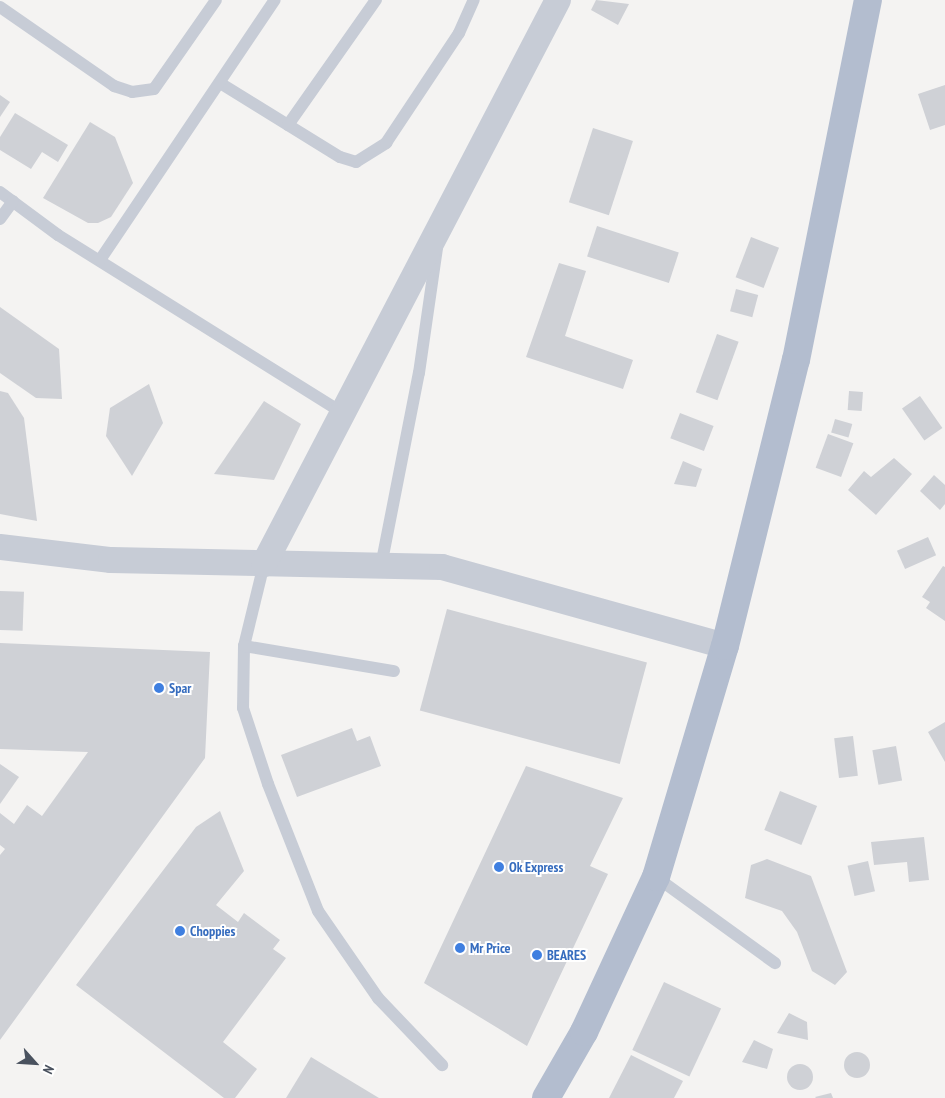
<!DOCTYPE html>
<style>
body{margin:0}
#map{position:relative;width:945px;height:1098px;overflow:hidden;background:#f4f3f2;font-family:"PT Sans Narrow",sans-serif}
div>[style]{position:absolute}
.building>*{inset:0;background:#cfd1d6;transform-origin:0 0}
.round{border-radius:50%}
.service>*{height:12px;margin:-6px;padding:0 6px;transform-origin:6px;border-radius:6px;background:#c7ccd6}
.minor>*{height:26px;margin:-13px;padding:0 13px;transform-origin:13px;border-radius:13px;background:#c7ccd6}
.primary>*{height:28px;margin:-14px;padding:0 14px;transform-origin:14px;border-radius:14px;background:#b3bdcf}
.dots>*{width:14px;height:14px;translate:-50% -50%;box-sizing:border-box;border:2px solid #fff;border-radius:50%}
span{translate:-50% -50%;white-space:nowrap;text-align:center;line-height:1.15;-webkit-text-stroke:4px #fff;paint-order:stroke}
.shop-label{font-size:14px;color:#366cbe;font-weight:700}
.left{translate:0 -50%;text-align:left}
.north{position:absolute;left:10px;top:1038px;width:50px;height:50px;-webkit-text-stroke:4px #fff;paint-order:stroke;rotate:116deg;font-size:14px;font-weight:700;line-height:20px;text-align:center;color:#4a525f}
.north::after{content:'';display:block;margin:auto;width:18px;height:22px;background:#4a525f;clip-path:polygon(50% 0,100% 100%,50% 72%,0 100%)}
</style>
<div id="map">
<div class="building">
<i style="clip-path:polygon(596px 0,629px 4px,618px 25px,591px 10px)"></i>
<i style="clip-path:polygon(945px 85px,945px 125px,930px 130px,918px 94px)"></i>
<i style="clip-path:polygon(0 95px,10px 102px,0 117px)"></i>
<i style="clip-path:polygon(15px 113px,68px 145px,58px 162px,42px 152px,31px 169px,0 150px,0 137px)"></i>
<i style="clip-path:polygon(90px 122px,115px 137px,133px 183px,111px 217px,98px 223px,88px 223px,43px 198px)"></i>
<i style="left:593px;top:128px;width:42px;height:78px;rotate:18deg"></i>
<i style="left:597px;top:226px;width:86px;height:32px;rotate:18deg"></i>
<i style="left:751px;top:237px;width:30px;height:43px;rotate:21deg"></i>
<i style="clip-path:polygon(559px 263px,586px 271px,565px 336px,633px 360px,623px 389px,526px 357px)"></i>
<i style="left:736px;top:289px;width:23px;height:23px;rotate:15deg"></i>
<i style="clip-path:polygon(0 307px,59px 349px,62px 399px,36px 398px,0 373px)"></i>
<i style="left:717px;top:334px;width:23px;height:62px;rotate:20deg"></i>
<i style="clip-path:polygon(149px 384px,163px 423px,132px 476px,106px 436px,110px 408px)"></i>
<i style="clip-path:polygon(0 391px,8px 393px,24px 418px,37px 521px,0 514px)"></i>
<i style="left:849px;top:391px;width:14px;height:19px;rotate:4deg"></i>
<i style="left:920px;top:396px;width:39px;height:22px;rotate:55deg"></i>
<i style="clip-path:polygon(264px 401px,301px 424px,274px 480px,214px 474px)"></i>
<i style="left:680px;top:413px;width:36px;height:27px;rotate:21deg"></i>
<i style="left:835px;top:419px;width:18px;height:14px;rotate:16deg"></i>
<i style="left:828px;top:434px;width:27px;height:36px;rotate:20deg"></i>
<i style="clip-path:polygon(894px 458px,912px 474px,876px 515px,848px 490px,864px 471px,871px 477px)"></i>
<i style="clip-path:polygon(683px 461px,702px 469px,696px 487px,674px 484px)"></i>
<i style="clip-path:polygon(934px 475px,945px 485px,945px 504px,940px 510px,920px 491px)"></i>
<i style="left:928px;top:537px;width:20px;height:34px;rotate:66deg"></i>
<i style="clip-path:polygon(943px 566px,945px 567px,945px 621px,926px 608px,930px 602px,922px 597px)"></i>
<i style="left:0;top:591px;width:24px;height:39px;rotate:2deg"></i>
<i style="left:447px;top:609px;width:207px;height:105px;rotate:15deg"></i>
<i style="clip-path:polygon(0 643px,210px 652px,205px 758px,0 1040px,0 855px,5px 849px,0 845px,0 813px,14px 824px,27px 805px,42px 816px,88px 752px,0 749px)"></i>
<i style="clip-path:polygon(945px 722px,945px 762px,928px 732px)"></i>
<i style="clip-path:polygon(352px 728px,357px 741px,370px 736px,381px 766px,297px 797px,281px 755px)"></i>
<i style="left:853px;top:736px;width:40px;height:19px;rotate:83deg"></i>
<i style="left:896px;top:746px;width:35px;height:24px;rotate:80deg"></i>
<i style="clip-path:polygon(0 764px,19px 777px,0 804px)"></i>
<i style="clip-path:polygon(526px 766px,623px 798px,590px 866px,608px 874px,527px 1046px,424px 983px)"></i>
<i style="left:780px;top:791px;width:40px;height:42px;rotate:22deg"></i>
<i style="clip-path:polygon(220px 811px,244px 871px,216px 905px,238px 922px,244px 913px,280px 940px,273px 949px,286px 958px,223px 1042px,257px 1069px,235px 1098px,224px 1098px,76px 985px,196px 827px)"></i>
<i style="clip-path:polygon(924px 837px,929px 880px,909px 882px,907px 862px,874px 865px,871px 842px)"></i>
<i style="clip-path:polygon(767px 859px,811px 876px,847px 972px,835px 985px,812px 971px,797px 932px,782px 911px,745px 898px,751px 865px)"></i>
<i style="left:868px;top:861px;width:31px;height:21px;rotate:77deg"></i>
<i style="left:664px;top:982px;width:63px;height:75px;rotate:25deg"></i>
<i style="clip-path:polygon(789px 1013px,807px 1022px,808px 1040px,777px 1033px)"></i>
<i style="clip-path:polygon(754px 1040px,773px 1049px,767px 1069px,742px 1062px)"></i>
<i class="round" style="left:844px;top:1052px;width:26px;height:26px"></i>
<i style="clip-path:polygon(631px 1055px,683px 1081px,674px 1098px,609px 1098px)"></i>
<i style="clip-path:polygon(311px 1057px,379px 1098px,286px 1098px)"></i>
<i class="round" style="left:787px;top:1064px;width:26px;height:26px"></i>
<i style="clip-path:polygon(831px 1093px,833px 1098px,816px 1098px,815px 1097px)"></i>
</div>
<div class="service">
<i style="left:0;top:7px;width:139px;rotate:34.7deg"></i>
<i style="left:114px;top:86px;width:19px;rotate:18deg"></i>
<i style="left:132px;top:92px;width:22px;rotate:-8deg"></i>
<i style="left:154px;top:89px;width:108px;rotate:-55.1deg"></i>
<i style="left:220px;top:83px;width:141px;rotate:31.7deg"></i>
<i style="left:340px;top:157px;width:17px;rotate:17deg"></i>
<i style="left:356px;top:162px;width:36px;rotate:-32deg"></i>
<i style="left:386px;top:143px;width:132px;rotate:-56.4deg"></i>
<i style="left:459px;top:33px;width:36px;rotate:-66deg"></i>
<i style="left:288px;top:125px;width:153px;rotate:-54.9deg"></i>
<i style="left:0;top:192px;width:72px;rotate:36.6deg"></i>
<i style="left:58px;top:235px;width:338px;rotate:32deg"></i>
<i style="left:0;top:219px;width:22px;rotate:-54deg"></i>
<i style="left:100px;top:260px;width:313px;rotate:-56.1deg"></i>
<i style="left:264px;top:564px;width:84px;rotate:103.7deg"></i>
<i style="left:244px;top:646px;width:62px;rotate:90.9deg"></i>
<i style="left:243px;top:708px;width:80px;rotate:71.8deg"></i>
<i style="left:268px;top:784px;width:136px;rotate:68.5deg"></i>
<i style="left:318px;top:911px;width:106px;rotate:55.4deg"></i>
<i style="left:378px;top:998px;width:93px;rotate:46.3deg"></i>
<i style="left:381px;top:566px;width:197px;rotate:-78.9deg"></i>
<i style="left:419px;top:373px;width:126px;rotate:-81.8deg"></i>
<i style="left:244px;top:646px;width:152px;rotate:9.5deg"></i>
<i style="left:656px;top:877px;width:147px;rotate:35.9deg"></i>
</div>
<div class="minor">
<i style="left:0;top:547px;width:112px;rotate:6.7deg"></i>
<i style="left:111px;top:560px;width:331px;rotate:1.2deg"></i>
<i style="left:442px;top:567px;width:294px;rotate:15.6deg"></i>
<i style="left:264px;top:564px;width:636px;rotate:-62.47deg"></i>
</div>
<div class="primary">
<i style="left:546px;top:1098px;width:76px;rotate:-60.1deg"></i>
<i style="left:584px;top:1032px;width:171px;rotate:-65.1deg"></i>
<i style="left:656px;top:877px;width:241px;rotate:-73.4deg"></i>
<i style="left:725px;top:646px;width:295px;rotate:-76.1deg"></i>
<i style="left:796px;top:360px;width:367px;rotate:-78.7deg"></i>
</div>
<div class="dots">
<i style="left:159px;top:688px;background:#3f7fe0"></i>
<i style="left:499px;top:867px;background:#3f7fe0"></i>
<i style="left:180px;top:931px;background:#3f7fe0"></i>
<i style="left:460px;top:948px;background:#3f7fe0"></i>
<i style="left:537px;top:955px;background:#3f7fe0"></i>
</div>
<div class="shop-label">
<span class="left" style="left:169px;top:688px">Spar</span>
<span class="left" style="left:509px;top:867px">Ok Express</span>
<span class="left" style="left:190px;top:931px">Choppies</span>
<span class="left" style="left:470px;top:948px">Mr Price</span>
<span class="left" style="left:547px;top:955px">BEARES</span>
</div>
<div class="north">N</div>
</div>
